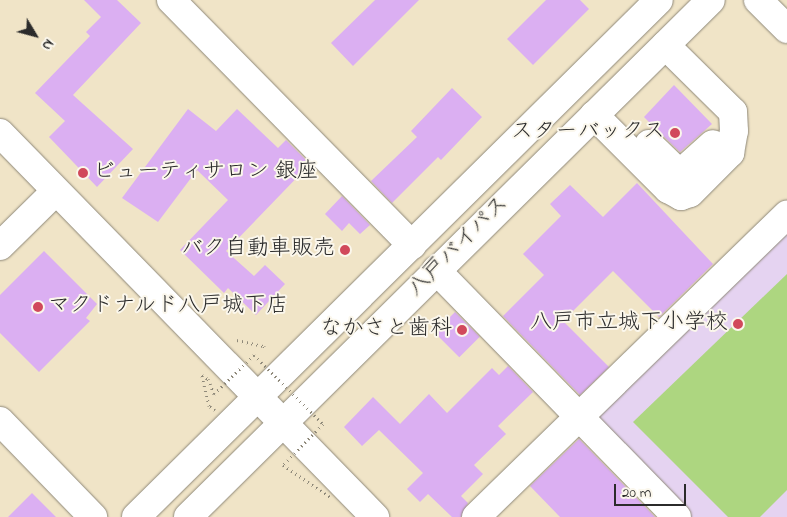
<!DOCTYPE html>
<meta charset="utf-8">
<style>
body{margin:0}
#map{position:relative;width:787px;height:517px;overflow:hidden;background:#f0e4c7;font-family:"Indie Flower","Klee One",sans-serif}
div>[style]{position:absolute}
.built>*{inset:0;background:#e5d3f1}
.green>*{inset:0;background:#add680}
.building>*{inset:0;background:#dbaff2;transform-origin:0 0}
.path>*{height:3px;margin-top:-1.5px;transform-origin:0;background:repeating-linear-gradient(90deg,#8e8879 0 1px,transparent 0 5px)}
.roads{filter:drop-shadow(0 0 1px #8e8879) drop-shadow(0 0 1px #8e8879)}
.minor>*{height:28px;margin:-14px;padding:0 14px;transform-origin:14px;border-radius:14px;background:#fff}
.highway>*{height:28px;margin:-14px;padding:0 14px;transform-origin:14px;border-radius:14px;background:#fff}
.path-bridge>*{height:3px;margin-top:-1.5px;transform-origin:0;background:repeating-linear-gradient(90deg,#8e8879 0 1px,transparent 0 5px)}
.dots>*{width:14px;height:14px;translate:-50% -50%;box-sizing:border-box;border:2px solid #fbf7ec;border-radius:50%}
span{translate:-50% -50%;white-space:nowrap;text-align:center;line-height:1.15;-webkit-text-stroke:4px #fbf7ec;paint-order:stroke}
.poi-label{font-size:22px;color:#2b2b2b}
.right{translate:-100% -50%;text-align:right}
.left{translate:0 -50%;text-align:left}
.street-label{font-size:22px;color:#2b2b2b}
.north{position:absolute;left:10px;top:10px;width:50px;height:50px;-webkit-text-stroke:4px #fbf7ec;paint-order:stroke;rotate:127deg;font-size:14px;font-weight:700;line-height:20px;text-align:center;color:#2b2b2b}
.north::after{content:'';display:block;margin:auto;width:18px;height:22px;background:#2b2b2b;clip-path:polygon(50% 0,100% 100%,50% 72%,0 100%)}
.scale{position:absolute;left:614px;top:484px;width:72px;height:22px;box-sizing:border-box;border:2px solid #2b2b2b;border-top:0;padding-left:6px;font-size:15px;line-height:18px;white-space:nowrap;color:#2b2b2b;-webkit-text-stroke:4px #fbf7ec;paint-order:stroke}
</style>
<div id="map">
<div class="built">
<i style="clip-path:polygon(787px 230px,787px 517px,688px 517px,592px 419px)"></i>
</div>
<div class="green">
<i style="clip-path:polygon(787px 274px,787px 490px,760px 517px,728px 517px,633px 422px)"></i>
</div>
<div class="building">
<i style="clip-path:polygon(84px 0,117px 0,141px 23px,73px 95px,133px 149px,97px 187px,49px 137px,65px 121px,35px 93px,90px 36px,86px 32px,101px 17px)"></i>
<i style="clip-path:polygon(375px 0,419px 0,353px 66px,331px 43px)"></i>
<i style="clip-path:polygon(546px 0,580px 0,589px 9px,533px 65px,507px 39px)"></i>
<i style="clip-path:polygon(674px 85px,712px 124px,680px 152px,660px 133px,650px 129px,653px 126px,644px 117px)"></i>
<i style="clip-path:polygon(452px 88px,482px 117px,441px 160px,438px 157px,392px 203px,371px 181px,417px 137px,411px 131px)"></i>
<i style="clip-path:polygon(188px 109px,216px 131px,237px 109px,278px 148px,286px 140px,310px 164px,226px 251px,254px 276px,265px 265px,285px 284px,256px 315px,228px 288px,224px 293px,180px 250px,228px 200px,197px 170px,158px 222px,122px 198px)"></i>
<i style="clip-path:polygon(637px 183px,713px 264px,659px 317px,613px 271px,563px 321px,609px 367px,580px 395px,503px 316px,544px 275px,523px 254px,561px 216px,550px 204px,570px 185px,603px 217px)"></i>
<i style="clip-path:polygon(342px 196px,370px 225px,360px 234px,349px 223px,342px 231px,325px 214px)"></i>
<i style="clip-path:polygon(44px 251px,97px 304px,86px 318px,90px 321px,39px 372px,0 333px,0 295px)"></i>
<i style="left:455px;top:312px;width:35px;height:29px;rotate:45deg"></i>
<i style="clip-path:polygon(508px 366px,533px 392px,498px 426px,506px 434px,474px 465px,483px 474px,461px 496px,468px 503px,461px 517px,452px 517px,428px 494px,420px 502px,407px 489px,423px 473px,379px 430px,362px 446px,344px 427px,373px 397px,400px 424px,429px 394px,447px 413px,492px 368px,499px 375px)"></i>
<i style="clip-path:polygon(579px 439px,655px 517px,560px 517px,530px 486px)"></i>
<i style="clip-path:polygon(32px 493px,56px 517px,8px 517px)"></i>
</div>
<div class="path">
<i style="left:237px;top:340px;width:28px;rotate:13deg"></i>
<i style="left:264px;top:346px;width:4px;rotate:76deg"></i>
</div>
<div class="roads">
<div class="minor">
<i style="left:171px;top:0;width:344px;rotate:45.5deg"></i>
<i style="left:758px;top:0;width:41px;rotate:45deg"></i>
<i style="left:594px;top:115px;width:105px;rotate:45deg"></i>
<i style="left:668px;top:189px;width:15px;rotate:28deg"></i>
<i style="left:681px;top:196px;width:9px;rotate:-18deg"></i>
<i style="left:690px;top:193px;width:57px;rotate:-45deg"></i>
<i style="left:730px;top:153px;width:22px;rotate:-80deg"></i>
<i style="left:734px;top:131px;width:19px;rotate:-93deg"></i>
<i style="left:733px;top:112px;width:95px;rotate:-135.4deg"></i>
<i style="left:0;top:133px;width:537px;rotate:45.68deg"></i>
<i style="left:649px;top:144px;width:36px;rotate:44deg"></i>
<i style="left:675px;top:169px;width:8px;rotate:14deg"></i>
<i style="left:683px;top:171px;width:40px;rotate:-42deg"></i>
<i style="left:0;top:246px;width:78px;rotate:-44.5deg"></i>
<i style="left:436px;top:270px;width:345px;rotate:45.7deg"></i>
<i style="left:0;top:421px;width:134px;rotate:45.9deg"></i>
<i style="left:476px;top:517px;width:434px;rotate:-44.2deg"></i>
</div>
<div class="highway">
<i style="left:136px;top:517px;width:735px;rotate:-44.67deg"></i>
<i style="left:188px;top:517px;width:735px;rotate:-44.67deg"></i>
</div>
</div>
<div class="path-bridge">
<i style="left:215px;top:410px;width:7px;rotate:-146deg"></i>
<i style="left:209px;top:406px;width:32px;rotate:-103deg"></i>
<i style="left:202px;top:375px;width:7px;rotate:34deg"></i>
<i style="left:208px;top:379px;width:16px;rotate:68deg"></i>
<i style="left:214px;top:394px;width:56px;rotate:-44.3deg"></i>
<i style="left:254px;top:355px;width:98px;rotate:45deg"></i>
<i style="left:323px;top:424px;width:57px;rotate:134.3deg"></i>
<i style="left:283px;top:465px;width:57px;rotate:34.2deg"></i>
</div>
<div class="dots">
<i style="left:675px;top:133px;background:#d1495b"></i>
<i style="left:83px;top:173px;background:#d1495b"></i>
<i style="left:345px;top:250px;background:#d1495b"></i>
<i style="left:38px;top:307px;background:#d1495b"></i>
<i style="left:738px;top:324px;background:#d1495b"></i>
<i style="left:462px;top:330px;background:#d1495b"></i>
</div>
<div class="poi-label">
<span class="right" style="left:665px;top:133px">スターバックス</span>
<span class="left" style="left:93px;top:173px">ビューティサロン 銀座</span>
<span class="right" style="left:335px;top:250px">バク自動車販売</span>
<span class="left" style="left:48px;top:307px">マクドナルド八戸城下店</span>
<span class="right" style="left:728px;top:324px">八戸市立城下小学校</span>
<span class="right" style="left:452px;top:330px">なかさと歯科</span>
</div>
<div class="street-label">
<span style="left:459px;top:247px;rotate:-45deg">八戸バイパス</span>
</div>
<div class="north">N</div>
<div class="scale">20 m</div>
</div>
